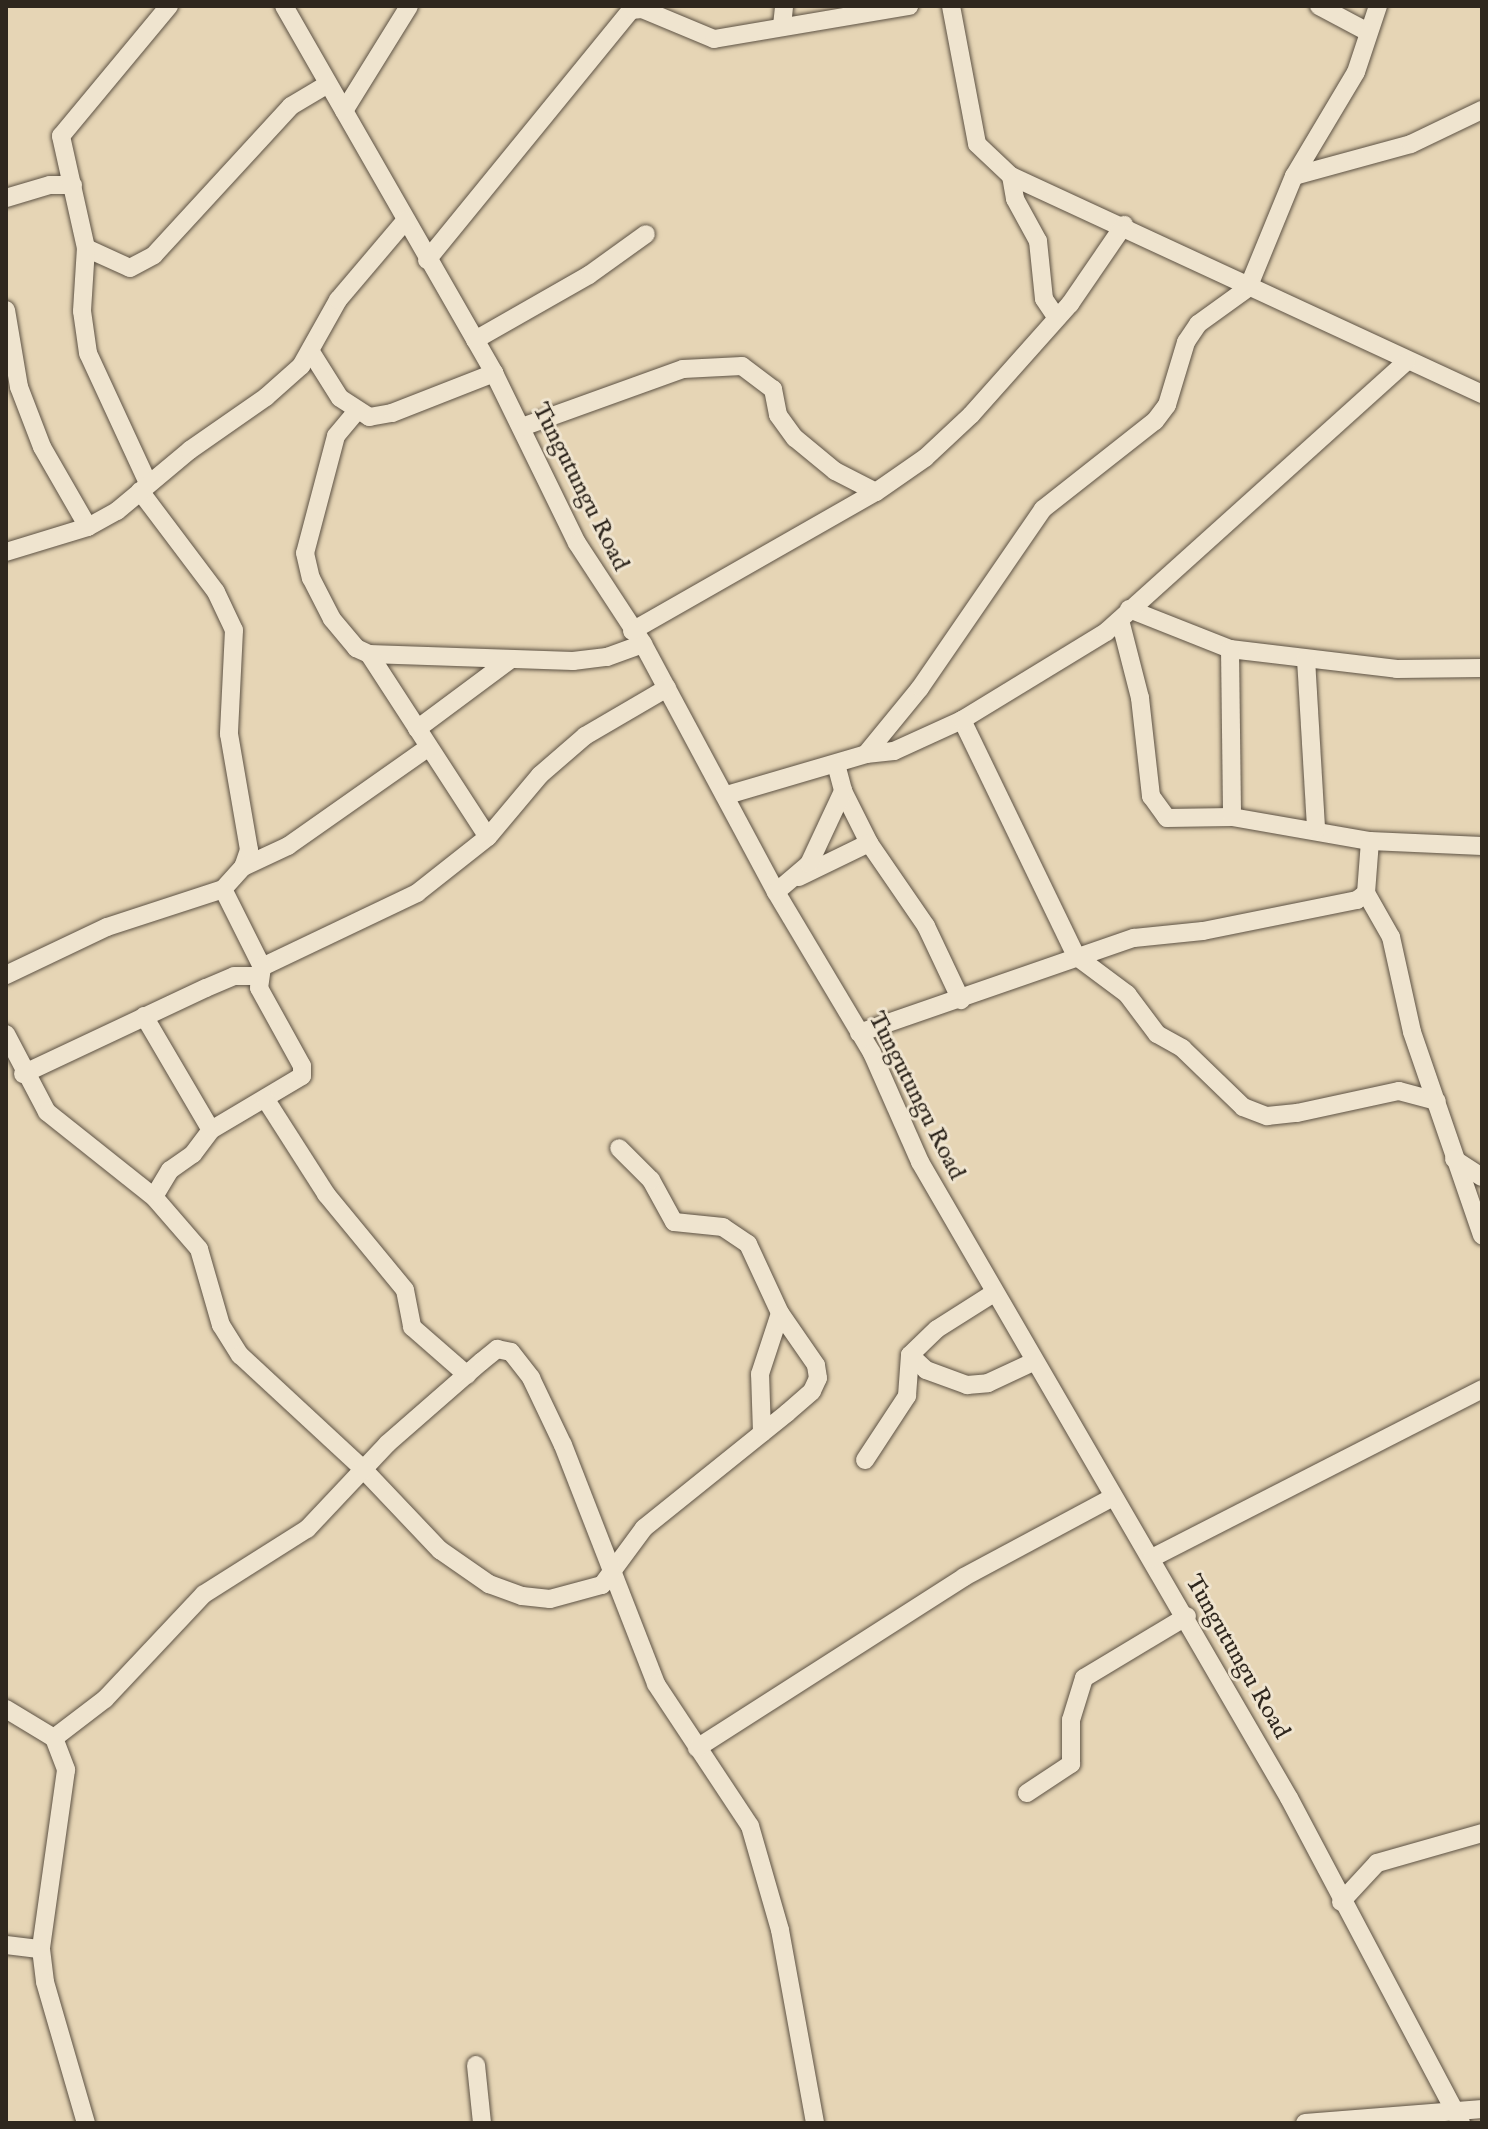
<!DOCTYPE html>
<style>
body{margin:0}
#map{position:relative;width:1488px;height:2129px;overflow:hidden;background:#e6d5b5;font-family:"IM FELL English",serif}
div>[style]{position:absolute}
.roads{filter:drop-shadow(0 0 2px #5d5244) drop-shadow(0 0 2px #5d5244)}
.minor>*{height:18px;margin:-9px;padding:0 9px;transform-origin:9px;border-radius:9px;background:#efe4cf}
span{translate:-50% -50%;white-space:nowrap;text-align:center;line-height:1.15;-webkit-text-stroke:6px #efe4cf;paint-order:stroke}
.street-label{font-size:24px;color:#2f271e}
.frame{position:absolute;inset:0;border:8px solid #2f271e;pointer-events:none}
</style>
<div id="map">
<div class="roads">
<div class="minor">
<i style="left:284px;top:6px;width:423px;rotate:60.2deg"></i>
<i style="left:494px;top:373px;width:189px;rotate:64deg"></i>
<i style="left:577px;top:543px;width:121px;rotate:56.8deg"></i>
<i style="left:643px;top:644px;width:281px;rotate:61.8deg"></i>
<i style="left:776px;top:892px;width:187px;rotate:59.2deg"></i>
<i style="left:872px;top:1053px;width:119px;rotate:66.2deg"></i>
<i style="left:920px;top:1162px;width:735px;rotate:59.88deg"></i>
<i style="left:1289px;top:1798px;width:368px;rotate:62.1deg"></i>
<i style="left:951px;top:6px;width:140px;rotate:79.3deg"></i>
<i style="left:977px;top:144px;width:47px;rotate:43.3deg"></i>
<i style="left:1011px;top:176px;width:519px;rotate:24.84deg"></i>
<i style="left:1319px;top:6px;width:55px;rotate:28deg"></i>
<i style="left:782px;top:26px;width:20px;rotate:-84deg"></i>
<i style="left:344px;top:111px;width:123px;rotate:-58.2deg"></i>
<i style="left:1011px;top:176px;width:23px;rotate:80deg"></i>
<i style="left:1015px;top:199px;width:48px;rotate:61.3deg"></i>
<i style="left:1038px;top:241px;width:58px;rotate:84.1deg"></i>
<i style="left:1044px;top:299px;width:23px;rotate:56deg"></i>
<i style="left:1294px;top:176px;width:121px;rotate:-15.3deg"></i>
<i style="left:1411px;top:144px;width:79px;rotate:-25.6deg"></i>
<i style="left:6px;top:198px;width:46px;rotate:-16.5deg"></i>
<i style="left:50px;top:185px;width:23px"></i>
<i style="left:86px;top:248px;width:48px;rotate:24.4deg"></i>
<i style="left:130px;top:268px;width:27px;rotate:-28deg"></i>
<i style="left:154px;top:255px;width:202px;rotate:-47.4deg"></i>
<i style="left:291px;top:106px;width:43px;rotate:-30.7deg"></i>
<i style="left:427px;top:260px;width:323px;rotate:-50.8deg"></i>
<i style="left:631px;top:10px;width:11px;rotate:-5deg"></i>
<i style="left:642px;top:9px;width:78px;rotate:22.6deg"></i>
<i style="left:714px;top:39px;width:198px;rotate:-9.6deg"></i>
<i style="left:6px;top:310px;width:78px;rotate:80.4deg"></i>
<i style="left:19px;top:387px;width:64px;rotate:69deg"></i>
<i style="left:42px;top:447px;width:92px;rotate:60.1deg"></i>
<i style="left:475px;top:340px;width:131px;rotate:-29.7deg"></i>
<i style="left:589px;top:275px;width:70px;rotate:-35.7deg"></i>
<i style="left:311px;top:352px;width:54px;rotate:57.8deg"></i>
<i style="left:340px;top:398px;width:35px;rotate:33deg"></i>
<i style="left:369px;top:417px;width:23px;rotate:-10deg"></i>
<i style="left:392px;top:413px;width:110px;rotate:-21.4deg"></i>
<i style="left:356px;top:412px;width:31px;rotate:130deg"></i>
<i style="left:336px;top:436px;width:121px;rotate:104.8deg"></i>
<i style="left:305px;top:553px;width:26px;rotate:77deg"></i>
<i style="left:311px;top:578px;width:46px;rotate:62.9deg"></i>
<i style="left:332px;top:619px;width:38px;rotate:50deg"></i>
<i style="left:356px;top:648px;width:14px;rotate:25deg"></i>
<i style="left:369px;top:654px;width:204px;rotate:2deg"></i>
<i style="left:573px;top:661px;width:34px;rotate:-7deg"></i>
<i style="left:607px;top:657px;width:38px;rotate:-20deg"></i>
<i style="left:522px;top:427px;width:171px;rotate:-19.8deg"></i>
<i style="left:683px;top:369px;width:59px;rotate:-2.9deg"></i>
<i style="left:742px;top:366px;width:39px;rotate:37deg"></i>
<i style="left:773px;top:389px;width:26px;rotate:79deg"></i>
<i style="left:778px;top:415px;width:29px;rotate:54deg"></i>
<i style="left:795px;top:438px;width:52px;rotate:39.5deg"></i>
<i style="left:835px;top:471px;width:46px;rotate:27.1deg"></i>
<i style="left:148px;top:483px;width:143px;rotate:-114.8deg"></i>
<i style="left:88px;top:353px;width:42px;rotate:-98.1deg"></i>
<i style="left:82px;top:311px;width:63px;rotate:-86.4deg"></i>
<i style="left:86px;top:248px;width:115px;rotate:-102.6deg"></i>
<i style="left:61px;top:136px;width:169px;rotate:-50.3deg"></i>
<i style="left:140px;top:491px;width:126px;rotate:53deg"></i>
<i style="left:216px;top:592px;width:42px;rotate:64.7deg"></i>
<i style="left:234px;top:630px;width:104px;rotate:92.8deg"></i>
<i style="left:229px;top:734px;width:118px;rotate:80.2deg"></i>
<i style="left:249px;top:850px;width:18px;rotate:109deg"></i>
<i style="left:243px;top:867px;width:30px;rotate:132deg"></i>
<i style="left:6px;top:552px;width:86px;rotate:-17deg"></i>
<i style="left:88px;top:527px;width:33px;rotate:-29deg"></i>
<i style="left:117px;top:511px;width:95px;rotate:-39.9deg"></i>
<i style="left:190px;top:450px;width:93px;rotate:-34.9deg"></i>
<i style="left:266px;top:397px;width:47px;rotate:-41.5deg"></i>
<i style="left:301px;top:366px;width:76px;rotate:-60.7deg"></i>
<i style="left:338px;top:300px;width:104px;rotate:-49.7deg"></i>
<i style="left:1129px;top:609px;width:109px;rotate:21.6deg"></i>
<i style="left:1230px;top:649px;width:168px;rotate:6.8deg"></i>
<i style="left:1397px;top:669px;width:85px;rotate:-0.7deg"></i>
<i style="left:1120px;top:620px;width:81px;rotate:75.6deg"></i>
<i style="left:1140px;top:698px;width:99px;rotate:83.6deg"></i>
<i style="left:1151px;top:796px;width:27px;rotate:54deg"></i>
<i style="left:1167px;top:818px;width:65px;rotate:-0.9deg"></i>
<i style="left:1232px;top:817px;width:140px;rotate:9.9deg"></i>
<i style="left:1370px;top:841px;width:112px;rotate:2.6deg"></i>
<i style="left:632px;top:631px;width:281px;rotate:-29.7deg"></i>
<i style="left:876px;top:492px;width:60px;rotate:-34.8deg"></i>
<i style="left:925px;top:458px;width:63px;rotate:-43.1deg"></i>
<i style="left:971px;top:415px;width:149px;rotate:-48.3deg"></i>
<i style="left:1070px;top:304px;width:96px;rotate:-55.6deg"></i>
<i style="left:1230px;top:649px;width:168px;rotate:89.3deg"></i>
<i style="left:369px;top:654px;width:218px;rotate:57deg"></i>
<i style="left:1306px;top:659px;width:170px;rotate:86.6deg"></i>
<i style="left:962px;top:720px;width:262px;rotate:64.2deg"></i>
<i style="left:1076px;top:956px;width:64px;rotate:36.7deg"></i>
<i style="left:1127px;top:994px;width:50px;rotate:53.1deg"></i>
<i style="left:1157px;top:1034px;width:29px;rotate:29deg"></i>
<i style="left:1182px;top:1048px;width:85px;rotate:44deg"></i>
<i style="left:1243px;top:1107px;width:26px;rotate:21deg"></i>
<i style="left:1267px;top:1116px;width:30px;rotate:-6deg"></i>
<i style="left:1297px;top:1113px;width:104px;rotate:-12.2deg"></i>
<i style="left:1399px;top:1091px;width:39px;rotate:15deg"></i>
<i style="left:417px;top:729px;width:116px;rotate:-36.6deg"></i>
<i style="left:866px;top:754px;width:85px;rotate:-50.7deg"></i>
<i style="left:920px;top:688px;width:217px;rotate:-55.5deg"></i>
<i style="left:1043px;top:509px;width:142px;rotate:-38.2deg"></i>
<i style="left:1155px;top:421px;width:20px;rotate:-53deg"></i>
<i style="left:1167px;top:405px;width:66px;rotate:-73.2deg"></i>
<i style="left:1186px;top:342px;width:22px;rotate:-56deg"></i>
<i style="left:1198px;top:324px;width:62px;rotate:-35.8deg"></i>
<i style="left:1248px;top:288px;width:121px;rotate:-67.7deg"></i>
<i style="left:1294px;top:176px;width:121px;rotate:-59.2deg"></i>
<i style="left:1356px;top:72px;width:70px;rotate:-71.6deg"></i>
<i style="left:836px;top:764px;width:28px;rotate:75deg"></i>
<i style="left:843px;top:791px;width:58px;rotate:63.4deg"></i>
<i style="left:869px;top:843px;width:101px;rotate:55.5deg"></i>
<i style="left:926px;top:926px;width:82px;rotate:64.7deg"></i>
<i style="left:727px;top:795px;width:145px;rotate:-16.4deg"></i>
<i style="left:866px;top:754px;width:28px;rotate:-6deg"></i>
<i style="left:894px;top:751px;width:75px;rotate:-24.5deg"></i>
<i style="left:962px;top:720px;width:169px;rotate:-31.4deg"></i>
<i style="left:1106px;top:632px;width:404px;rotate:-42deg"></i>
<i style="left:243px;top:867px;width:50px;rotate:-25deg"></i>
<i style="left:288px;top:846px;width:172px;rotate:-35.1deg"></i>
<i style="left:799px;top:877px;width:78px;rotate:-25.9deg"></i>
<i style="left:776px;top:892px;width:43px;rotate:-40.3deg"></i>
<i style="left:809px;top:864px;width:81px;rotate:-65deg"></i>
<i style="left:1366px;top:893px;width:51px;rotate:60.4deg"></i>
<i style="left:1391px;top:937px;width:97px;rotate:77.5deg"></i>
<i style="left:1412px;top:1032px;width:215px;rotate:71deg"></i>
<i style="left:262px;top:967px;width:172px;rotate:-25.5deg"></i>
<i style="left:417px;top:893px;width:90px;rotate:-38.3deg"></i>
<i style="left:488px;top:837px;width:81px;rotate:-50deg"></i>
<i style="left:540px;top:775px;width:60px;rotate:-40.9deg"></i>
<i style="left:585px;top:736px;width:95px;rotate:-30.3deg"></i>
<i style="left:6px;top:975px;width:112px;rotate:-25.4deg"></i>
<i style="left:107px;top:927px;width:122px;rotate:-18.1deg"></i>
<i style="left:223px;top:889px;width:87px;rotate:63.4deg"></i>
<i style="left:262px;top:967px;width:21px;rotate:98deg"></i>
<i style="left:259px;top:988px;width:89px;rotate:61.1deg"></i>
<i style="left:302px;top:1066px;width:10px;rotate:90deg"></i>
<i style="left:302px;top:1076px;width:106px;rotate:149.3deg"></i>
<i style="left:211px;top:1130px;width:30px;rotate:127deg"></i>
<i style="left:193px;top:1154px;width:28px;rotate:145deg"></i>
<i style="left:170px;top:1170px;width:31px;rotate:121deg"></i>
<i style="left:154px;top:1197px;width:69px;rotate:49.1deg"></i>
<i style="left:199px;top:1249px;width:79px;rotate:73.9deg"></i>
<i style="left:221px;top:1325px;width:36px;rotate:58deg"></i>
<i style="left:240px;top:1355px;width:168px;rotate:42.8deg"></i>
<i style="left:363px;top:1469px;width:112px;rotate:46.5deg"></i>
<i style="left:440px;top:1550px;width:60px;rotate:34.8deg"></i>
<i style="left:489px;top:1584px;width:35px;rotate:20deg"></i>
<i style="left:522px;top:1596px;width:28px;rotate:6deg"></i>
<i style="left:550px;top:1599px;width:54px;rotate:-15.1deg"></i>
<i style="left:602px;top:1585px;width:71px;rotate:-53.6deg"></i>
<i style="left:644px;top:1528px;width:184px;rotate:-38.8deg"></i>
<i style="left:787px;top:1413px;width:33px;rotate:-41deg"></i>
<i style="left:812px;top:1391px;width:14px;rotate:-65deg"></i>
<i style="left:818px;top:1378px;width:13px;rotate:-99deg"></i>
<i style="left:816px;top:1365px;width:63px;rotate:-124.7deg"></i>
<i style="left:780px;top:1313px;width:76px;rotate:-114.9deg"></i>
<i style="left:748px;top:1244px;width:30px;rotate:-146deg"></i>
<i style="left:723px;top:1227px;width:49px;rotate:-174.2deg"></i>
<i style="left:674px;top:1222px;width:48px;rotate:-118.7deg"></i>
<i style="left:651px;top:1180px;width:45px;rotate:-135deg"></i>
<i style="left:144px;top:1016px;width:132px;rotate:59.6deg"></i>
<i style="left:859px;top:1033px;width:291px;rotate:-19.1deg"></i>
<i style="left:1134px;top:938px;width:69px;rotate:-5.8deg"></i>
<i style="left:1203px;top:931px;width:157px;rotate:-11.4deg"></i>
<i style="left:1357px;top:900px;width:11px;rotate:-38deg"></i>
<i style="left:1366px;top:893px;width:52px;rotate:-85.6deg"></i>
<i style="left:6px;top:1034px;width:88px;rotate:62.3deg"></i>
<i style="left:47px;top:1112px;width:137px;rotate:38.5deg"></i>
<i style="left:23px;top:1074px;width:202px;rotate:-25.2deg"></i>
<i style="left:206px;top:988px;width:30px;rotate:-23deg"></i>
<i style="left:234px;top:976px;width:26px"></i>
<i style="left:266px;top:1100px;width:112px;rotate:57.4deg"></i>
<i style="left:326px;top:1194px;width:124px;rotate:50.5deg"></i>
<i style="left:405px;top:1290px;width:38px;rotate:79deg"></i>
<i style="left:412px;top:1327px;width:73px;rotate:41.1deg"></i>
<i style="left:1454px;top:1159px;width:33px;rotate:33deg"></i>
<i style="left:910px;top:1355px;width:22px;rotate:43deg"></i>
<i style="left:926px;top:1370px;width:44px;rotate:20.1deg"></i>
<i style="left:967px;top:1385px;width:21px;rotate:-5deg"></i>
<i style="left:988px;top:1383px;width:50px;rotate:-25deg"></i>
<i style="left:762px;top:1433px;width:59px;rotate:-91.9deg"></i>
<i style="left:760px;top:1374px;width:64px;rotate:-71.8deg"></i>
<i style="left:865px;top:1460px;width:77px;rotate:-56.7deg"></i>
<i style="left:907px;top:1396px;width:41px;rotate:-85.8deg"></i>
<i style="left:910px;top:1355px;width:37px;rotate:-44deg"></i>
<i style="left:937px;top:1329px;width:67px;rotate:-32.3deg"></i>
<i style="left:1152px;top:1558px;width:371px;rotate:-27.1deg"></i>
<i style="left:6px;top:1709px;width:56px;rotate:31.1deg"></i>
<i style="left:54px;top:1738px;width:34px;rotate:69deg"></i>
<i style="left:66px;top:1770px;width:181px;rotate:98deg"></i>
<i style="left:41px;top:1949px;width:33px;rotate:83deg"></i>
<i style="left:45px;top:1982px;width:147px;rotate:73.8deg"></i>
<i style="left:54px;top:1738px;width:64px;rotate:-37.4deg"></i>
<i style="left:105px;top:1699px;width:144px;rotate:-46.7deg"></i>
<i style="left:204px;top:1594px;width:122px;rotate:-32.3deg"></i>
<i style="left:307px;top:1529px;width:117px;rotate:-46.7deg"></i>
<i style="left:387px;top:1444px;width:125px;rotate:-41.1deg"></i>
<i style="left:481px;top:1362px;width:21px;rotate:-39deg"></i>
<i style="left:497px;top:1349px;width:14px;rotate:12deg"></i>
<i style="left:511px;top:1352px;width:33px;rotate:52deg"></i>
<i style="left:531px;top:1378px;width:74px;rotate:64.5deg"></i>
<i style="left:563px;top:1445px;width:256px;rotate:68.7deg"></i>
<i style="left:656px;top:1684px;width:170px;rotate:56.5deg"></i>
<i style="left:750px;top:1826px;width:108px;rotate:73.9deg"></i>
<i style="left:780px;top:1930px;width:196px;rotate:79.7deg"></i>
<i style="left:697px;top:1748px;width:317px;rotate:-32.6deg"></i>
<i style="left:964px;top:1577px;width:169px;rotate:-28.2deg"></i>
<i style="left:1027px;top:1793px;width:53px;rotate:-33.4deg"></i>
<i style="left:1071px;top:1764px;width:44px;rotate:-90deg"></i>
<i style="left:1071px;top:1720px;width:44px;rotate:-72.8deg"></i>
<i style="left:1084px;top:1678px;width:120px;rotate:-31deg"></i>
<i style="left:1341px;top:1902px;width:53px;rotate:-47.3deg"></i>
<i style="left:1377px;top:1863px;width:109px;rotate:-15.9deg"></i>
<i style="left:6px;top:1945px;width:35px;rotate:7deg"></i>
<i style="left:476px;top:2065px;width:58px;rotate:84.1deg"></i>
<i style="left:1305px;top:2123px;width:178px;rotate:-4.5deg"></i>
</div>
</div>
<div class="street-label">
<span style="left:580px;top:487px;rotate:63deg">Tungutungu Road</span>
<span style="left:916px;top:1096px;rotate:63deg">Tungutungu Road</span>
<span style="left:1237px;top:1657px;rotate:60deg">Tungutungu Road</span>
</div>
<div class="frame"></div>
</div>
